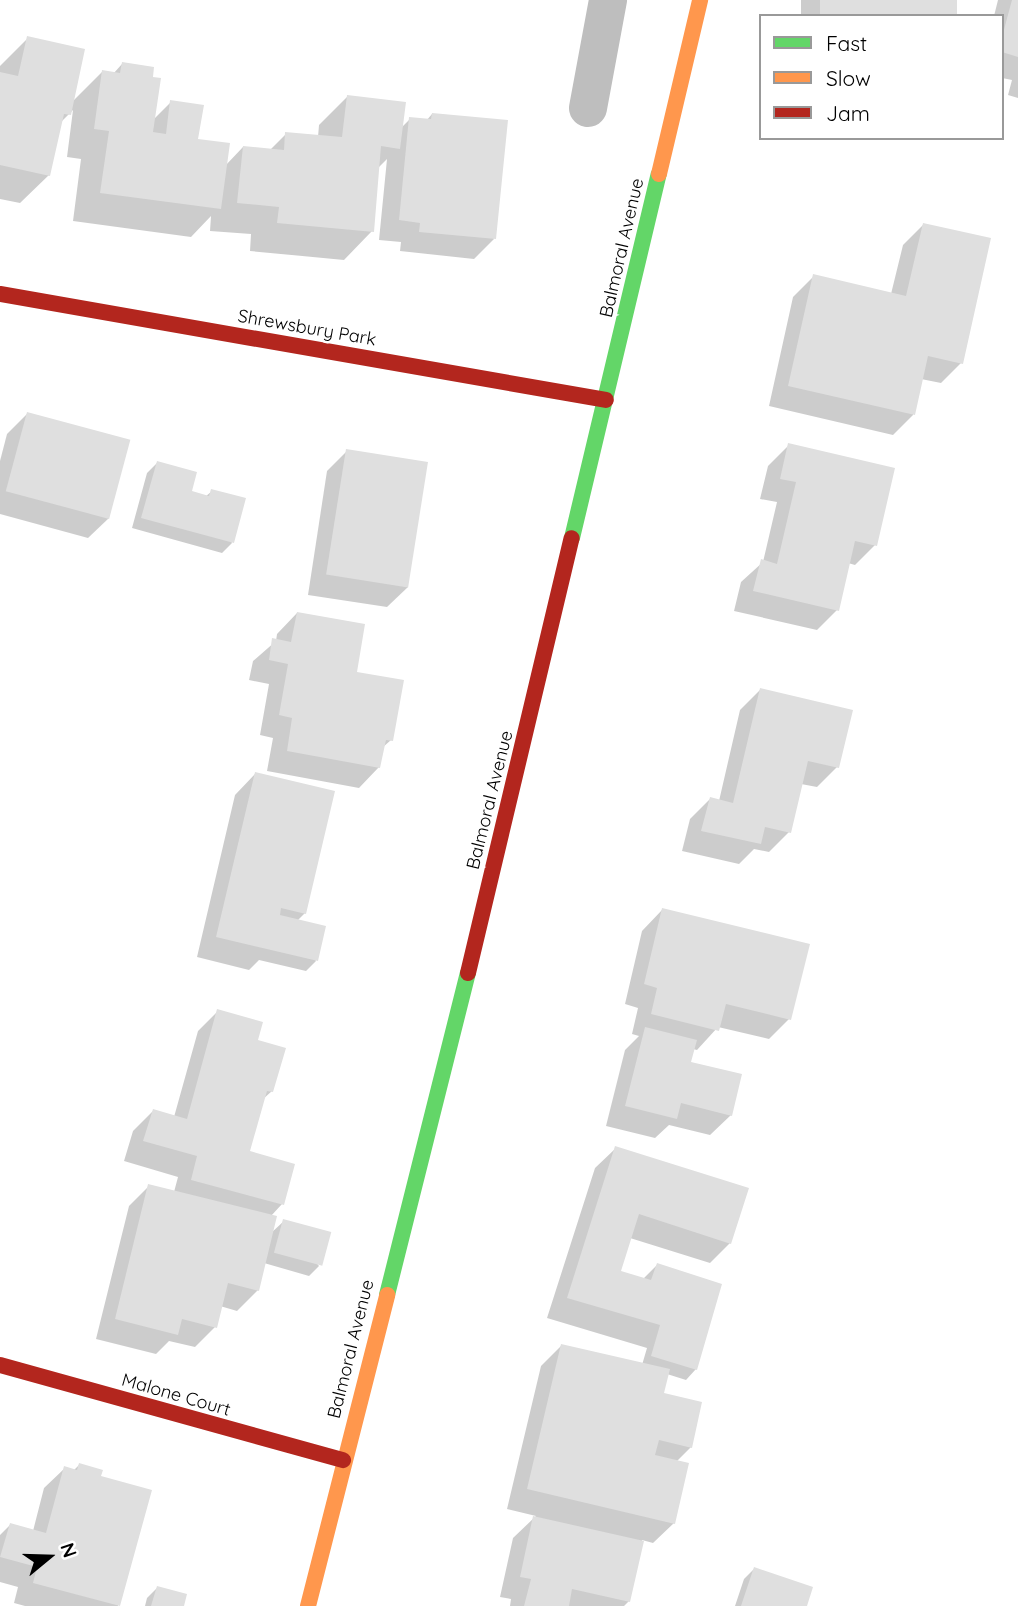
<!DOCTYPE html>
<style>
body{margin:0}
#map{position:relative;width:1018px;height:1606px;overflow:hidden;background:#fff;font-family:Quicksand,sans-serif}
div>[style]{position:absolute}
.shadow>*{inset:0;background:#0003;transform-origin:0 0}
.building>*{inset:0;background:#dfdfdf;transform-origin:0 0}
.street>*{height:38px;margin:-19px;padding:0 19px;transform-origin:19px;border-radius:19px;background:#bebebe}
.fast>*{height:16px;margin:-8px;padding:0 8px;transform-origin:8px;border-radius:8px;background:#63d668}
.slow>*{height:16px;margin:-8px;padding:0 8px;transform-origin:8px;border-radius:8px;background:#ff974d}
.jam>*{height:16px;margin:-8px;padding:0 8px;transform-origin:8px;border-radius:8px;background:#b3261e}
span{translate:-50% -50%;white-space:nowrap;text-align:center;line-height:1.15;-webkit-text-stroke:5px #fff;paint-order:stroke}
.street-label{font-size:18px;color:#000}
.legend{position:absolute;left:759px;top:14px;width:245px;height:126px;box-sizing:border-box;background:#fff;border:2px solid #999;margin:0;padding:9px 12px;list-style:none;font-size:21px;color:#000}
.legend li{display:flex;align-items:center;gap:14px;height:35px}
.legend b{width:35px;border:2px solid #999}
.north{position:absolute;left:14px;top:1522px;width:70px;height:70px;-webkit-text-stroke:5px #fff;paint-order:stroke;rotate:71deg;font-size:19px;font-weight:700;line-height:28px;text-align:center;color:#000}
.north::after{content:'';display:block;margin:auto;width:24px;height:32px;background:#000;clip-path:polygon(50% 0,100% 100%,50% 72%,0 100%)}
</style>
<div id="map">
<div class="shadow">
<i style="left:801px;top:0;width:154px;height:16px"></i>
<i style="clip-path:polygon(998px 0,1018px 0,1018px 98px,1008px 95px,1012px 80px,1002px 78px,1002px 16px,994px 16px)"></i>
<i style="clip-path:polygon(28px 38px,71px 103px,102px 72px,113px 74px,122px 64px,153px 120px,171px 102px,196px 140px,225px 166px,243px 147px,270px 150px,286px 134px,318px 137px,319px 125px,348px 96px,401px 128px,410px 119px,426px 121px,432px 114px,494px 239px,474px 259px,400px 251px,401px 242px,379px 240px,387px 159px,377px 169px,372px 231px,344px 260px,250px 251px,251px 234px,210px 231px,211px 216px,191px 237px,73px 221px,81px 159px,67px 157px,73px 110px,60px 123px,49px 175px,20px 203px,0 199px,0 66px)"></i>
<i style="clip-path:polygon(923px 225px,961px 363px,941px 383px,921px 379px,913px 415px,893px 435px,769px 406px,793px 297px,814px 276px,891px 294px,903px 245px)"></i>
<i style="clip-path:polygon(27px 414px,109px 518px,88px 538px,0 514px,0 461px,7px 434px)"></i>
<i style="clip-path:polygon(789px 445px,875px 545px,855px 565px,848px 563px,837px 610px,817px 630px,734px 611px,741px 582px,763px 562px,777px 502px,760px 499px,768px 466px)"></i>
<i style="clip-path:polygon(347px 451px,408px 587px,387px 607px,308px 595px,327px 471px)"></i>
<i style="clip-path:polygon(157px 463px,189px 492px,205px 497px,212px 491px,232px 543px,222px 553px,132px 528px,147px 473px)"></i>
<i style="clip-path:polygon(297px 613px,355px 673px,391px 740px,382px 748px,379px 767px,359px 788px,267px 771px,273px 738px,260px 735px,269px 684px,249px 680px,253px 661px,276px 641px,277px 634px)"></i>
<i style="clip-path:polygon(760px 690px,837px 767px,817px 787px,801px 784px,789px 832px,769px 852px,754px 849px,739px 864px,682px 851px,690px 819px,710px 799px,719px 801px,740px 710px)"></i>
<i style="clip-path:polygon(255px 774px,305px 913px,297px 921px,316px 961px,306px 971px,259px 960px,249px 970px,197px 957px,235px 795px)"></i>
<i style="clip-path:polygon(662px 910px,789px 1019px,769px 1039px,718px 1027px,697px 1050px,693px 1049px,689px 1063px,731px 1115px,710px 1135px,669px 1125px,655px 1138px,606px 1126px,625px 1050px,639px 1036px,632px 1034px,638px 1008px,625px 1004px,642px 931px)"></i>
<i style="clip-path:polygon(218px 1011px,256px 1041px,272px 1091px,262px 1100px,248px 1152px,282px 1204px,271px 1216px,271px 1233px,284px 1221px,319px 1266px,309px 1276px,264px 1263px,258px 1290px,237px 1311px,220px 1306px,215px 1327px,195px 1347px,169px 1341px,156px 1354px,96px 1339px,129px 1206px,149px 1186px,174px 1192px,178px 1177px,124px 1161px,133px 1131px,153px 1111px,174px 1117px,198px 1031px)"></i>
<i style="clip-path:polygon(616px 1148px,730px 1243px,710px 1263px,630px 1238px,619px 1272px,643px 1279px,657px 1265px,696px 1369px,686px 1380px,667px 1374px,662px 1394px,691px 1447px,676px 1462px,674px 1523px,653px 1543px,642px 1540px,629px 1601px,624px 1606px,510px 1606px,511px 1599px,500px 1597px,513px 1538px,536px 1516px,507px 1509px,541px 1366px,561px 1346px,642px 1365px,647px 1348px,547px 1318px,595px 1168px)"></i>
<i style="clip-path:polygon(79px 1465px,99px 1477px,150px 1491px,118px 1606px,25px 1606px,14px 1603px,18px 1587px,0 1582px,0 1535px,10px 1525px,33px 1531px,44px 1488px,65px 1468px,74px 1470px)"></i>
<i style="clip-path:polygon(754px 1569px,805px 1606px,735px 1606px,744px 1579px)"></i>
<i style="clip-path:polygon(157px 1588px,182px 1606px,145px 1606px,147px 1598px)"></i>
</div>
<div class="building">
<i style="left:820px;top:0;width:137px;height:17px"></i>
<i style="clip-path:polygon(1012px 0,1018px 0,1018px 57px,1002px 52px,1002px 37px)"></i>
<i style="clip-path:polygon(27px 36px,85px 49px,71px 115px,64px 114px,50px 176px,0 165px,0 72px,18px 76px)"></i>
<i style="clip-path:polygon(122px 62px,154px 67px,153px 77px,161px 78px,153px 132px,166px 134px,170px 100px,204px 105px,198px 139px,230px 143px,221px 209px,100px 193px,109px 131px,94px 129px,102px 70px,120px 73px)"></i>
<i style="clip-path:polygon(347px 95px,406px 102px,400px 149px,381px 146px,374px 232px,277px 223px,279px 207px,237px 203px,243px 146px,284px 150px,285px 132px,342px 137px)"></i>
<i style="clip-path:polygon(432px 113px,508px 120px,496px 239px,419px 232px,420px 223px,399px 220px,409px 117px,431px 119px)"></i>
<i style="clip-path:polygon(923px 223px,991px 238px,963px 364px,928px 356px,915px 415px,788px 386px,813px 274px,906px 296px)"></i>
<i style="left:27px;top:412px;width:107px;height:82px;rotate:15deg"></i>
<i style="clip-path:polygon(788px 443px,895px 468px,877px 546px,855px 541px,839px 611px,753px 591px,761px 559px,777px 564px,796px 482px,780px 479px)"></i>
<i style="left:346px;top:449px;width:83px;height:127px;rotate:9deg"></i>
<i style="clip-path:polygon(157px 461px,197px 472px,192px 491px,209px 496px,211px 489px,246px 498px,234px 543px,141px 518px)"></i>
<i style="clip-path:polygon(297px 612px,365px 624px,357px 672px,404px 680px,393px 741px,386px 740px,380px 768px,287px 751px,292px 718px,279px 715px,288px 664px,269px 660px,272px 638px,291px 642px)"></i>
<i style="clip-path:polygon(760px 688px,853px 710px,839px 768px,808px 761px,791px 833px,765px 827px,761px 844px,701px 831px,710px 797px,733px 803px)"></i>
<i style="clip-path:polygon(255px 772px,335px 791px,306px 914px,281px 908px,280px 915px,326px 926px,318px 961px,216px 937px)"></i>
<i style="clip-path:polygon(662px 908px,810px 944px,791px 1020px,726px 1004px,719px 1031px,651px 1014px,657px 988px,644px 984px)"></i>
<i style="clip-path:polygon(217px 1009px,263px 1022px,258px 1040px,286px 1048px,273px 1092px,267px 1091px,250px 1151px,295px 1164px,284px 1205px,191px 1180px,197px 1156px,143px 1141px,153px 1109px,187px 1119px)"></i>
<i style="clip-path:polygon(645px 1027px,697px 1040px,691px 1062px,742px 1074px,732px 1116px,681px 1103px,677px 1119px,625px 1106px)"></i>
<i style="clip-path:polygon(615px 1146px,749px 1188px,731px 1244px,639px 1214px,621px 1271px,651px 1280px,657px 1263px,722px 1284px,697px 1370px,651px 1356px,660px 1325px,567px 1298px)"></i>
<i style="clip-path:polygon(148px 1184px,277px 1216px,259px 1291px,228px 1283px,217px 1328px,182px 1319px,178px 1335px,115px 1319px)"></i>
<i style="left:283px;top:1219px;width:50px;height:35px;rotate:15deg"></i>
<i style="clip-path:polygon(561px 1344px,670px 1369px,664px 1393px,702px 1402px,692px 1448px,659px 1440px,655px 1455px,689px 1463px,675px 1524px,527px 1489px)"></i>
<i style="clip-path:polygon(79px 1463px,103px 1470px,101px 1476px,152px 1490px,120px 1606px,33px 1583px,37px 1567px,0 1557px,10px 1523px,46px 1533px,64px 1466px,77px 1470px)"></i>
<i style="clip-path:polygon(533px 1516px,644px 1541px,630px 1602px,572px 1589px,569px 1606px,524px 1606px,531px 1579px,520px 1577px)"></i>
<i style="clip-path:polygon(754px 1567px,813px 1587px,807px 1606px,741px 1606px)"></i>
<i style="clip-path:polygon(157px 1586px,187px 1594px,184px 1606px,151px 1606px)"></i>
</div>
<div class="street">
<i style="left:588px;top:108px;width:110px;rotate:-79.5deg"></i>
</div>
<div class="fast">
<i style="left:572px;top:538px;width:374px;rotate:-76.6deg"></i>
<i style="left:387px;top:1295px;width:332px;rotate:-75.9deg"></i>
</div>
<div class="slow">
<i style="left:659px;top:174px;width:179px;rotate:-76.7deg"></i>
<i style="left:308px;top:1606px;width:321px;rotate:-75.7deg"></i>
</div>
<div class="jam">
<i style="left:0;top:294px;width:615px;rotate:9.92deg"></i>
<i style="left:468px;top:973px;width:447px;rotate:-76.6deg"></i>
<i style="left:0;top:1365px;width:356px;rotate:15.5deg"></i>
</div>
<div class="street-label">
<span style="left:622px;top:248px;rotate:-77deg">Balmoral Avenue</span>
<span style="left:307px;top:328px;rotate:10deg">Shrewsbury Park</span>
<span style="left:490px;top:800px;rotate:-76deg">Balmoral Avenue</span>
<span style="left:351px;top:1349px;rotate:-76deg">Balmoral Avenue</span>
<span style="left:176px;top:1395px;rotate:16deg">Malone Court</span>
</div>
<ul class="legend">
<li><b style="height:9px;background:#63d668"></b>Fast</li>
<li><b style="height:9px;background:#ff974d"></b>Slow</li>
<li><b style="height:9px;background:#b3261e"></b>Jam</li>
</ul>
<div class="north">N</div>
</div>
